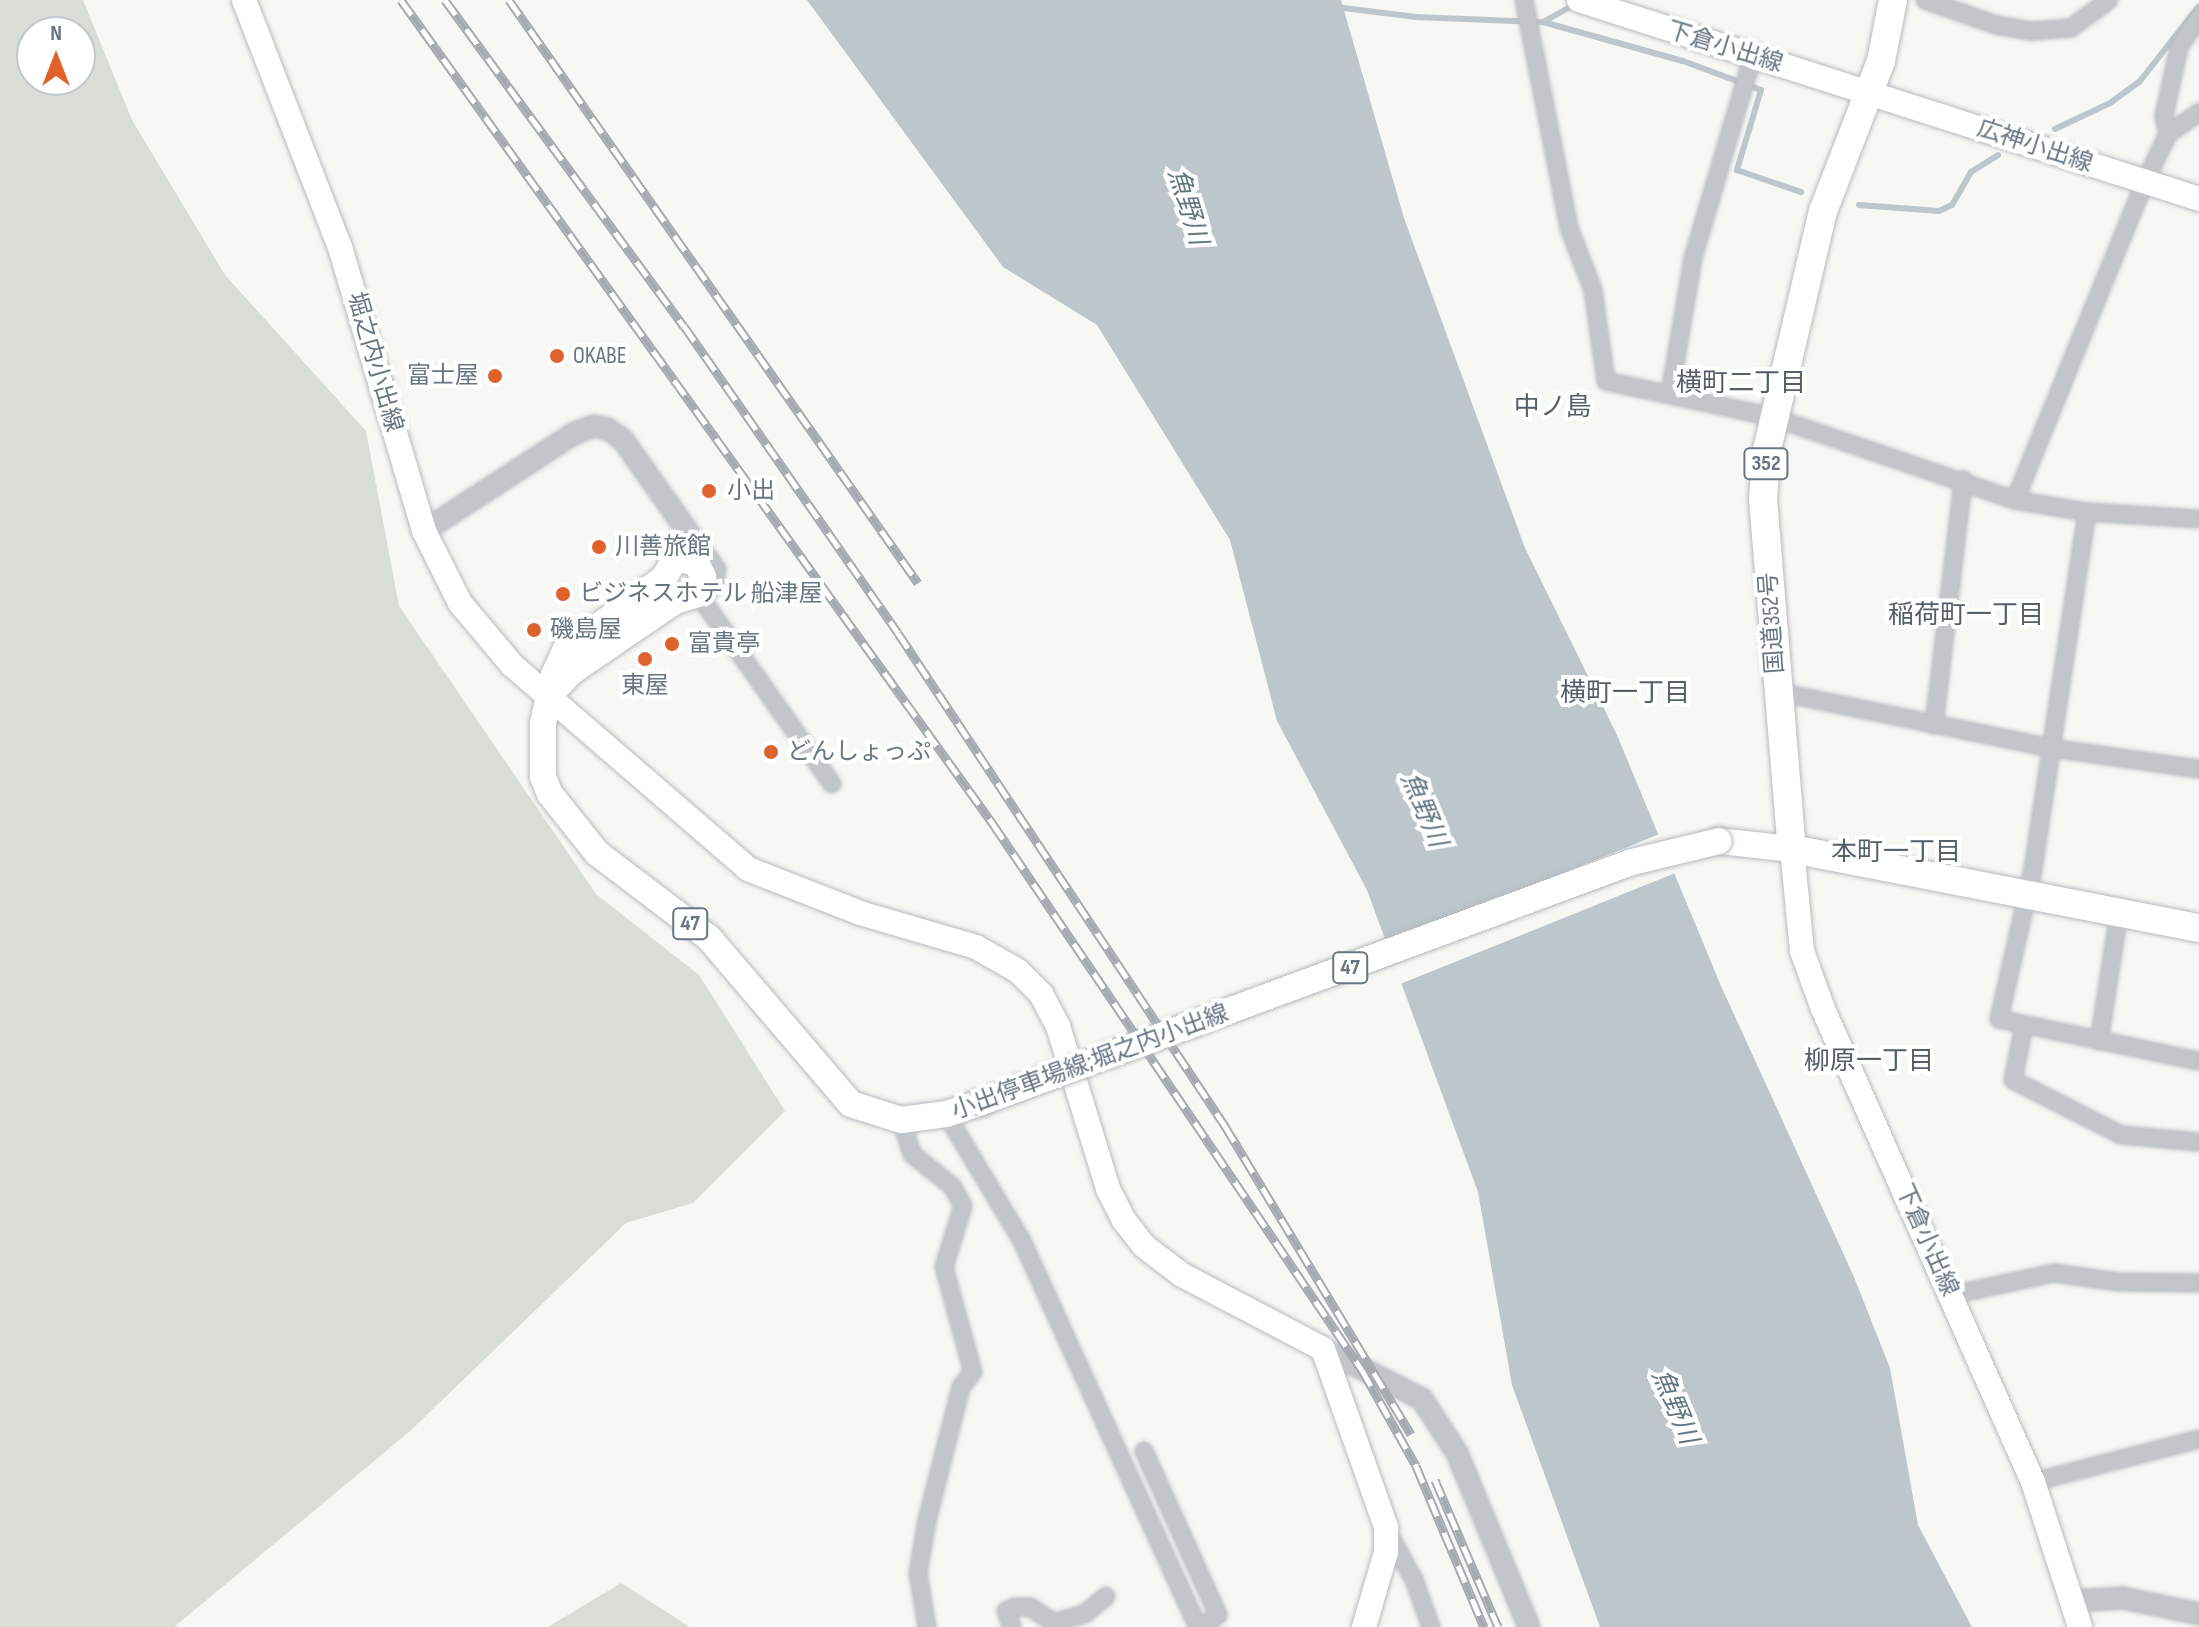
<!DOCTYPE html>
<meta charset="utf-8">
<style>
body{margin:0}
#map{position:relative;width:2199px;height:1627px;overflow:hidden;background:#f7f7f4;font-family:"Sofia Sans Condensed","Noto Sans JP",sans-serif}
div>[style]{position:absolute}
.green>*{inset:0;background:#d8ded5}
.water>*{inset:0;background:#bcc6cb}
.pier>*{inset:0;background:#f7f7f4;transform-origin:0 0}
.stream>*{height:6px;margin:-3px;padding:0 3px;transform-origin:3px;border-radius:3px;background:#bcc6cb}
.roads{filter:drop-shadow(0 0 2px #b7bbc0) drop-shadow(0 0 2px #b7bbc0)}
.minor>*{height:16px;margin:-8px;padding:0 8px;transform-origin:8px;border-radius:8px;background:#c2c6c9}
.tertiary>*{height:20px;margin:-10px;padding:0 10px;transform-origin:10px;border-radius:10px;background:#c2c6c9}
.secondary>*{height:24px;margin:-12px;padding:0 12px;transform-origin:12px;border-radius:12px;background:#fff}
.primary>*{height:26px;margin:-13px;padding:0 13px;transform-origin:13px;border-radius:13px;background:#fff}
.trunk>*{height:28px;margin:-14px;padding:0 14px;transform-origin:14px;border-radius:14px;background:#fff}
.rail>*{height:9px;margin-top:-4.5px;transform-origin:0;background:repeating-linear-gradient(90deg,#fff 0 18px,#a5aab0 0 36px);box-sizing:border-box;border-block:2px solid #a5aab0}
.bridges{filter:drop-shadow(0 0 2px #b5b9bd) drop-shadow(0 0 2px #b5b9bd)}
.primary-bridge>*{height:26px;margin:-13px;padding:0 13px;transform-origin:13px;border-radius:13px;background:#fff}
.dots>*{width:22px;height:22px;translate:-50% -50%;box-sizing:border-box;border:4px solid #fff;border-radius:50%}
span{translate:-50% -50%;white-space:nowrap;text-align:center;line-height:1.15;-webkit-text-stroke:8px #fff;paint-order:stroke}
.shield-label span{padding:2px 6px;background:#fff;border:2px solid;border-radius:6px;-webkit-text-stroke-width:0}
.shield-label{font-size:22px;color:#677584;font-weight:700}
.street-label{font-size:24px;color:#677584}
.poi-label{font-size:24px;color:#677584}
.left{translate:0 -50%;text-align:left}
.right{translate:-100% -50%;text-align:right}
.water-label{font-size:26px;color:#637780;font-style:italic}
.neighbourhood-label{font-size:26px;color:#545f6a}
.north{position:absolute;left:16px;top:16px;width:80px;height:80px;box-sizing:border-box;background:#fff;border:2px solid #c2c8ce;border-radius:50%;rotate:0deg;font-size:22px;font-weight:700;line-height:32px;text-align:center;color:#677584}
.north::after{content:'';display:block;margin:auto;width:28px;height:36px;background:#df612c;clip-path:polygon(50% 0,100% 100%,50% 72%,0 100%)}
</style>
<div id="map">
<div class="green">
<i style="clip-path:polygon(evenodd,0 0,83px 0,132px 120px,225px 275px,366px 431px,399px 606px,596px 894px,699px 975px,785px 1111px,693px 1203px,626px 1223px,409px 1432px,174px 1627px,0 1627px,0 0,80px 32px,80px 80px,32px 80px,32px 32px,80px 32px)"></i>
<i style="clip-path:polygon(621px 1583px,690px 1627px,548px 1627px)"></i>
</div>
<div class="water">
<i style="clip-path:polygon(807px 0,1341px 0,1404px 218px,1525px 548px,1617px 735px,1721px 986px,1854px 1277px,1890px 1368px,1918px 1525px,1972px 1627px,1600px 1627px,1512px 1385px,1478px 1192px,1367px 890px,1277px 721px,1230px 540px,1097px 325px,1003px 267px)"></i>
</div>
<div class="pier">
<i style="left:1662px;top:833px;width:42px;height:300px;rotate:68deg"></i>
</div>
<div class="stream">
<i style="left:1335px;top:7px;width:82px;rotate:7deg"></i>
<i style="left:1416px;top:17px;width:127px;rotate:2.3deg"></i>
<i style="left:1543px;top:22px;width:145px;rotate:15.6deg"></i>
<i style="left:1683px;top:61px;width:83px;rotate:20.4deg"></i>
<i style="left:1761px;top:90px;width:84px;rotate:106.7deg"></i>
<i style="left:1737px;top:170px;width:68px;rotate:19deg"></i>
<i style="left:1543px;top:22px;width:37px;rotate:-29deg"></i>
<i style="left:2055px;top:129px;width:61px;rotate:-25.3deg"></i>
<i style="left:2110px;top:103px;width:37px;rotate:-36deg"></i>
<i style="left:2140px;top:81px;width:95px;rotate:-51.8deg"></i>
<i style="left:1859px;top:205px;width:80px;rotate:4.3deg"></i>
<i style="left:1939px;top:211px;width:14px;rotate:-25deg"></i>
<i style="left:1952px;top:205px;width:38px;rotate:-60deg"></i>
<i style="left:1971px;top:172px;width:32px;rotate:-32deg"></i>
</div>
<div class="roads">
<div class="minor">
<i style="left:1524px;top:0;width:232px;rotate:78.8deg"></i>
<i style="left:1569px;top:228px;width:66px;rotate:68.8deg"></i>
<i style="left:1593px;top:290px;width:92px;rotate:81.9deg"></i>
<i style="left:1606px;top:381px;width:170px;rotate:12.2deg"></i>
<i style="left:1772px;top:417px;width:257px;rotate:18.9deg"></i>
<i style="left:2015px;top:500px;width:73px;rotate:9.5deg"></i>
<i style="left:2087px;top:512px;width:112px;rotate:3.6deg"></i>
<i style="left:1925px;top:0;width:75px;rotate:19.4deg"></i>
<i style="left:1996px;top:25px;width:36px;rotate:10deg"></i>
<i style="left:2031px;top:31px;width:40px;rotate:-4.3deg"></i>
<i style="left:2071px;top:28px;width:47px;rotate:-36.4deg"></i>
<i style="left:2168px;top:134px;width:18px;rotate:-103deg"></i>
<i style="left:2164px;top:116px;width:71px;rotate:-77.7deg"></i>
<i style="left:2179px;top:47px;width:35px;rotate:-55deg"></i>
<i style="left:1670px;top:394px;width:138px;rotate:-80.4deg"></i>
<i style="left:1693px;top:258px;width:211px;rotate:-73.5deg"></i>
<i style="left:2015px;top:500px;width:344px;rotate:-67.8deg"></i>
<i style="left:2145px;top:182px;width:53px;rotate:-64.4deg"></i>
<i style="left:2168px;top:134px;width:38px;rotate:-35deg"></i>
<i style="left:2087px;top:512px;width:366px;rotate:98.6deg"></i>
<i style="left:2032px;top:874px;width:149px;rotate:102.8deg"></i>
<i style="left:1999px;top:1019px;width:204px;rotate:11.9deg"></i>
<i style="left:698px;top:594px;width:232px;rotate:54.8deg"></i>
<i style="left:1778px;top:692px;width:279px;rotate:11.6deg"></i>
<i style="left:2051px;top:748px;width:149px;rotate:8.1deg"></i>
<i style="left:1934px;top:725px;width:247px;rotate:-83.2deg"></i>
<i style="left:2024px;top:1026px;width:55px;rotate:101.5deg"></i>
<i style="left:2013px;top:1080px;width:121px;rotate:27deg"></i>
<i style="left:2121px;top:1135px;width:78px;rotate:5.1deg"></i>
<i style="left:2099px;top:1041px;width:129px;rotate:-81.1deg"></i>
<i style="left:946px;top:1114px;width:148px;rotate:59.1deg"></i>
<i style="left:1022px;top:1241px;width:424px;rotate:65.5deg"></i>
<i style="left:901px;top:1120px;width:36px;rotate:72deg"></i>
<i style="left:912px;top:1154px;width:51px;rotate:38.7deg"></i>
<i style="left:952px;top:1186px;width:23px;rotate:61deg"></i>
<i style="left:963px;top:1206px;width:64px;rotate:107.3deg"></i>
<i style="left:944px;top:1267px;width:109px;rotate:74.6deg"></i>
<i style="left:973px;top:1372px;width:19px;rotate:129deg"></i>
<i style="left:961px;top:1387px;width:137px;rotate:104.3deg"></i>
<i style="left:927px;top:1520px;width:54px;rotate:99.6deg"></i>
<i style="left:918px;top:1573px;width:55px;rotate:80.5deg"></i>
<i style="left:1952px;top:1295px;width:104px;rotate:-12.2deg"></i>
<i style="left:2054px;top:1273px;width:66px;rotate:7.9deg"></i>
<i style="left:2119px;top:1282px;width:80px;rotate:0.7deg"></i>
<i style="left:1144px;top:1451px;width:180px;rotate:65.7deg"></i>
<i style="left:1218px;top:1615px;width:19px;rotate:141deg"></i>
<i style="left:2033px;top:1482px;width:171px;rotate:-14.5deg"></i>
<i style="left:1388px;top:1532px;width:55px;rotate:61.6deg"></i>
<i style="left:1414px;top:1580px;width:50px;rotate:70.1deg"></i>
<i style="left:1012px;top:1627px;width:17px;rotate:-111deg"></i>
<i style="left:1006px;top:1611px;width:10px;rotate:-24deg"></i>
<i style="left:1015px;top:1607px;width:15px"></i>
<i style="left:1030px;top:1607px;width:29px;rotate:34deg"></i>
<i style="left:1054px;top:1623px;width:34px;rotate:-17deg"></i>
<i style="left:1086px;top:1613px;width:26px;rotate:-40deg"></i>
</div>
<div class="tertiary">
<i style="left:424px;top:531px;width:180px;rotate:-33deg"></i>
<i style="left:575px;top:433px;width:20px;rotate:-20deg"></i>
<i style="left:594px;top:426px;width:14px;rotate:12deg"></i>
<i style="left:608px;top:429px;width:19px;rotate:36deg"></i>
<i style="left:623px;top:440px;width:159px;rotate:54.7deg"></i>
<i style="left:715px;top:570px;width:16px;rotate:101deg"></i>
<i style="left:712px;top:586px;width:12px;rotate:149deg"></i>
<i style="left:1323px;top:1349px;width:111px;rotate:26.8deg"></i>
<i style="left:1422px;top:1399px;width:64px;rotate:57.1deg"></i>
<i style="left:1457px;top:1453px;width:188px;rotate:67.5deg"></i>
<i style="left:2073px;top:1601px;width:50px;rotate:-3.4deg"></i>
<i style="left:2123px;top:1598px;width:78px;rotate:11.9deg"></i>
</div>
<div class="secondary">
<i style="left:244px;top:0;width:265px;rotate:68.8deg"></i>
<i style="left:340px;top:247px;width:296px;rotate:73.5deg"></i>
<i style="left:424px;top:531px;width:80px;rotate:63.4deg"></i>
<i style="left:460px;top:603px;width:81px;rotate:50deg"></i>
<i style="left:512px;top:665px;width:312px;rotate:40.8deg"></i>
<i style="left:748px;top:869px;width:120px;rotate:21.4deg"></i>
<i style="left:860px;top:913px;width:121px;rotate:16.3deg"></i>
<i style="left:976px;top:947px;width:48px;rotate:29.7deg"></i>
<i style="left:1018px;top:971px;width:33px;rotate:45deg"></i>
<i style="left:1041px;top:994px;width:36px;rotate:62deg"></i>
<i style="left:1058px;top:1026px;width:170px;rotate:72.9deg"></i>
<i style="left:1108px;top:1189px;width:34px;rotate:63deg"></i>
<i style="left:1123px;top:1219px;width:34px;rotate:52deg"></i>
<i style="left:1144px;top:1246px;width:48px;rotate:37.3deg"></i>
<i style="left:1182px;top:1275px;width:159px;rotate:27.7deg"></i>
<i style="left:1323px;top:1349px;width:189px;rotate:70.5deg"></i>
<i style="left:1386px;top:1527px;width:25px;rotate:90deg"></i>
<i style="left:1386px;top:1552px;width:78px;rotate:106.3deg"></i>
<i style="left:1579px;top:0;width:651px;rotate:17.79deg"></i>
<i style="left:1792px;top:849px;width:102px;rotate:84.4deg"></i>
<i style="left:1802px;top:951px;width:62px;rotate:70.1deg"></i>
<i style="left:1823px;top:1009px;width:518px;rotate:66.06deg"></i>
<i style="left:2033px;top:1482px;width:152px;rotate:72deg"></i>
</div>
<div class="primary">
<i style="left:550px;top:694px;width:30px;rotate:-46deg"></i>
<i style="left:571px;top:672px;width:126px;rotate:-34.3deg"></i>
<i style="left:675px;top:601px;width:24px;rotate:-17deg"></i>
<i style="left:698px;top:594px;width:18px;rotate:-74deg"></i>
<i style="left:703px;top:577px;width:17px;rotate:-115deg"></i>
<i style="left:696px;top:562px;width:21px;rotate:-172deg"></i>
<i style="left:675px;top:559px;width:22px;rotate:120deg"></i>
<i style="left:664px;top:578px;width:123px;rotate:143.6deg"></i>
<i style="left:565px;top:651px;width:26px;rotate:115deg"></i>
<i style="left:554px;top:675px;width:49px;rotate:102.9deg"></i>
<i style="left:543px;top:723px;width:54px;rotate:90deg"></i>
<i style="left:543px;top:777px;width:18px;rotate:68deg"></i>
<i style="left:550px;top:794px;width:75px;rotate:51.5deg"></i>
<i style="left:597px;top:853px;width:141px;rotate:37.2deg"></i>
<i style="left:709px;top:938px;width:218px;rotate:49.5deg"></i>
<i style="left:851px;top:1104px;width:52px;rotate:17.7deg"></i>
<i style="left:901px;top:1120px;width:45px;rotate:-7.6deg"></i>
<i style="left:946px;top:1114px;width:38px;rotate:-18deg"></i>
<i style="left:1719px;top:841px;width:73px;rotate:6.3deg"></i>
</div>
<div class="trunk">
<i style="left:1893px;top:0;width:62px;rotate:101.1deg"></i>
<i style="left:1881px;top:61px;width:161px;rotate:111.1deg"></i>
<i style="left:1823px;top:211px;width:244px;rotate:103.2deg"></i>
<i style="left:1767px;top:449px;width:50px;rotate:94.6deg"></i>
<i style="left:1763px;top:499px;width:351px;rotate:85.3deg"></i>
<i style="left:1792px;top:849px;width:415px;rotate:11deg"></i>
</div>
</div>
<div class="rail">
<i style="left:401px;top:0;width:1015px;rotate:54.3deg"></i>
<i style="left:993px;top:824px;width:659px;rotate:55.95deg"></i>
<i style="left:1362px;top:1370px;width:110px;rotate:60.6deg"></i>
<i style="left:1416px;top:1466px;width:175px;rotate:67.1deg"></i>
<i style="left:445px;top:0;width:404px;rotate:53.8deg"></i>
<i style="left:684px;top:326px;width:374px;rotate:55.1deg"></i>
<i style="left:898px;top:633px;width:592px;rotate:56.44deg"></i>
<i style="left:1225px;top:1126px;width:360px;rotate:58.9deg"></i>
<i style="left:509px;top:0;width:712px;rotate:54.95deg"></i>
<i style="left:1435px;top:1480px;width:160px;rotate:66.8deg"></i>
</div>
<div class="bridges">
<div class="primary-bridge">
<i style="left:982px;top:1102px;width:693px;rotate:-20.27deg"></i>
<i style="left:1632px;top:862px;width:89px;rotate:-13.6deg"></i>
</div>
</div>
<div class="dots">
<i style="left:557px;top:356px;background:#df612c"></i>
<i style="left:495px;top:376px;background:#df612c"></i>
<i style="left:709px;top:491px;background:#df612c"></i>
<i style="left:599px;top:547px;background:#df612c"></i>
<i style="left:563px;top:594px;background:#df612c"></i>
<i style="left:534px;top:630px;background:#df612c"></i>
<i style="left:672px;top:644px;background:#df612c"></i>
<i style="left:645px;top:659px;background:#df612c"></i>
<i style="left:771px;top:752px;background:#df612c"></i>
</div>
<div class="shield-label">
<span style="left:1766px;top:464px">352</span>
<span style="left:690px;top:924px">47</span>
<span style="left:1350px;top:968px">47</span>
</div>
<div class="street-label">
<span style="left:1725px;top:47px;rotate:17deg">下倉小出線</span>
<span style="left:2035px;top:146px;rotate:18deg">広神小出線</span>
<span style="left:375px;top:362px;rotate:74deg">堀之内小出線</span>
<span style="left:1772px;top:623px;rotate:-94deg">国道352号</span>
<span style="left:1090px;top:1062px;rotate:-20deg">小出停車場線;堀之内小出線</span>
<span style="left:1927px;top:1240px;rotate:66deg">下倉小出線</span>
</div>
<div class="poi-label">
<span class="left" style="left:573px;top:356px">OKABE</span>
<span class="right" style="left:479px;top:376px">富士屋</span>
<span class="left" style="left:727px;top:491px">小出</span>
<span class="left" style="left:615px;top:547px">川善旅館</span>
<span class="left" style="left:579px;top:594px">ビジネスホテル 船津屋</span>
<span class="left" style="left:550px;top:630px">磯島屋</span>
<span class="left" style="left:688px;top:644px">富貴亭</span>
<span style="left:645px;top:686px">東屋</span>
<span class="left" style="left:787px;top:752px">どんしょっぷ</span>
</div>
<div class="water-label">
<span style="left:1187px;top:207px;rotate:73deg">魚野川</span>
<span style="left:1423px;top:810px;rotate:67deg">魚野川</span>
<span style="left:1674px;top:1407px;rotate:67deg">魚野川</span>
</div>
<div class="neighbourhood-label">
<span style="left:1741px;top:384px">横町二丁目</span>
<span style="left:1553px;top:408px">中ノ島</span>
<span style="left:1966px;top:616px">稲荷町一丁目</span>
<span style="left:1625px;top:694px">横町一丁目</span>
<span style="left:1896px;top:853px">本町一丁目</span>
<span style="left:1869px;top:1062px">柳原一丁目</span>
</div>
<div class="north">N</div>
</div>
